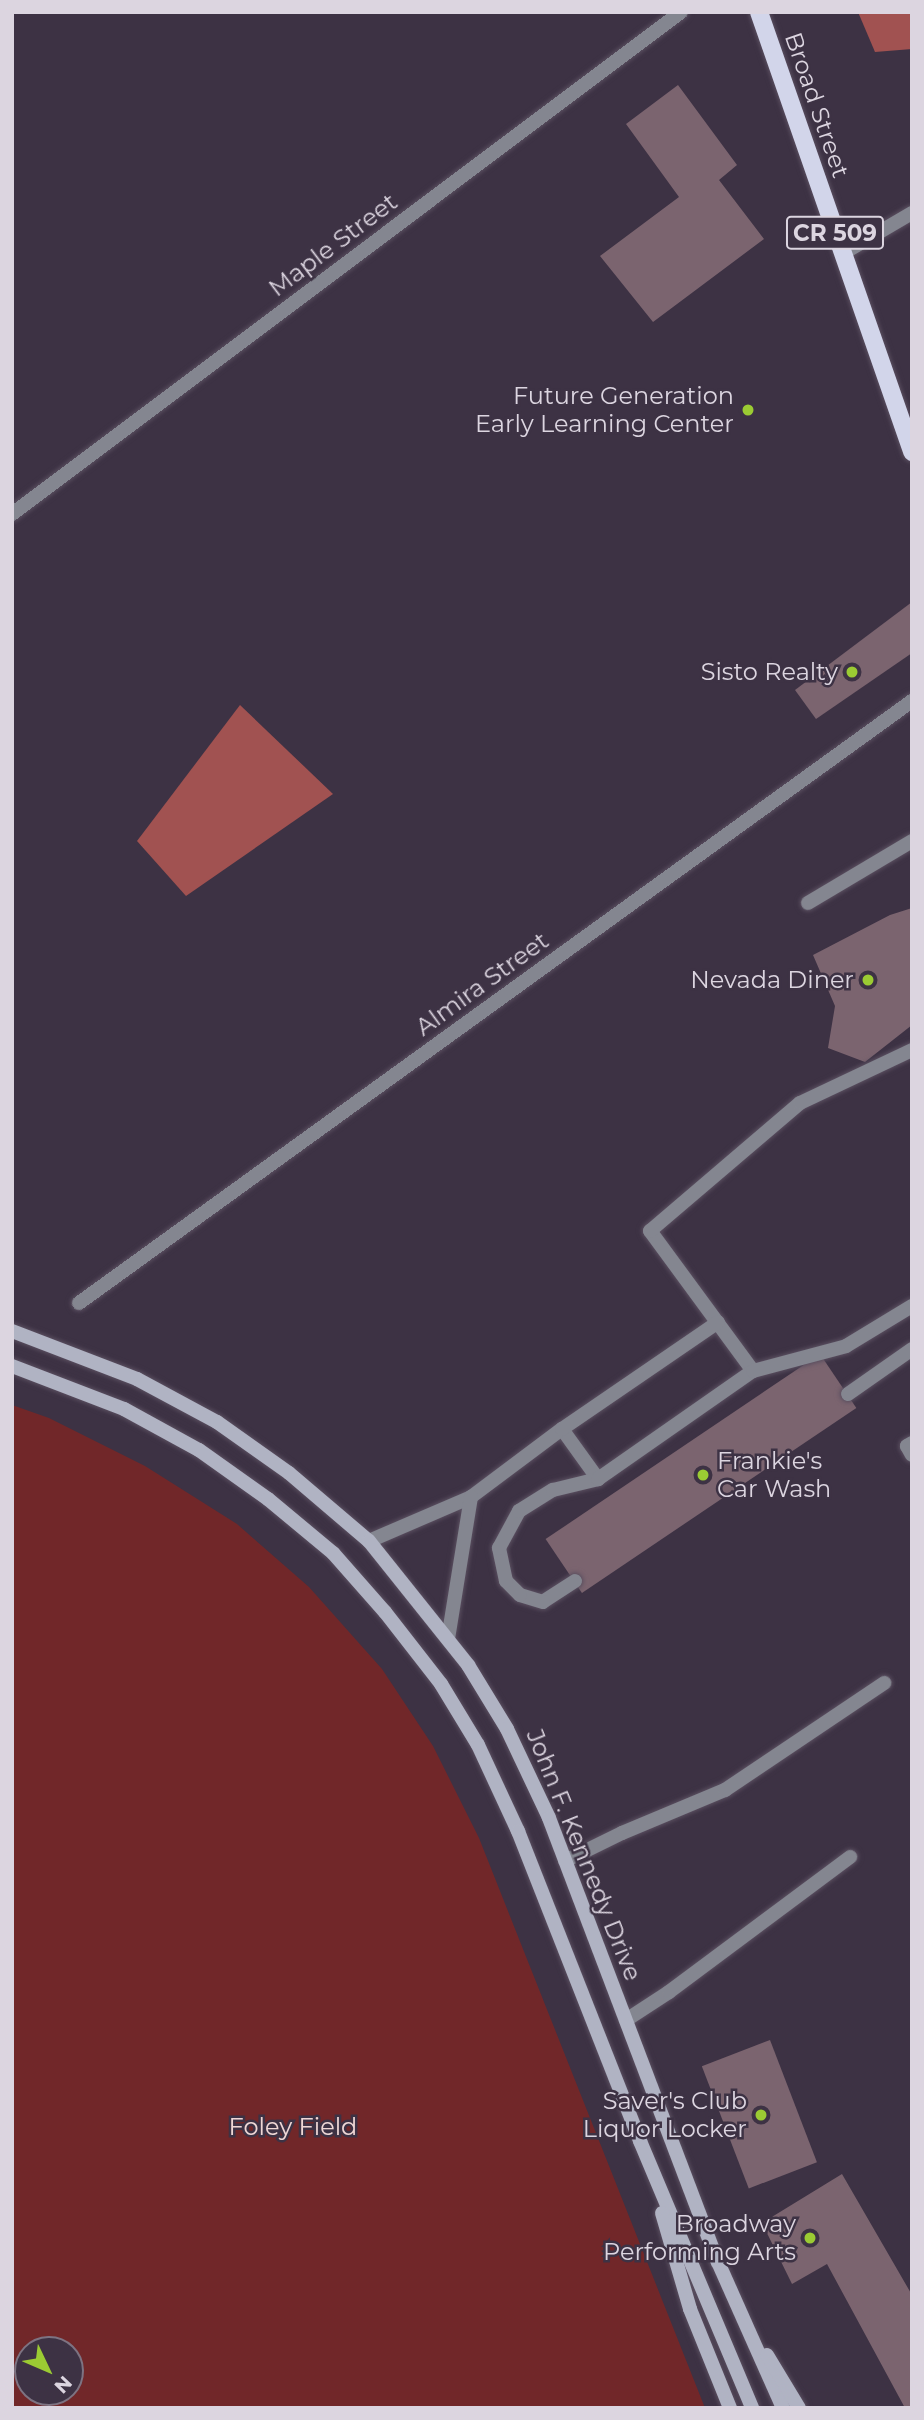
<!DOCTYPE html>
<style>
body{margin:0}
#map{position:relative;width:924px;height:2420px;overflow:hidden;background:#3d3244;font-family:Montserrat,sans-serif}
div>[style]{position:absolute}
.green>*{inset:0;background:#712729}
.forest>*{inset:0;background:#a15251}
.building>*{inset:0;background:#7b646f;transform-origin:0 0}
.roads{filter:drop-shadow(0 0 2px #5a4f60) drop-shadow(0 0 2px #5a4f60)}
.service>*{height:14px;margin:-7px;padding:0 7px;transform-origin:7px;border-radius:7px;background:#848690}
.minor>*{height:14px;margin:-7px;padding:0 7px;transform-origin:7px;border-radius:7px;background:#848690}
.secondary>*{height:14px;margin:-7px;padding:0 7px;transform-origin:7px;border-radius:7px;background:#b0b3c3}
.primary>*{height:18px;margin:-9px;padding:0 9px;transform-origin:9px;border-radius:9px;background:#d2d5ea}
.dots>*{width:19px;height:19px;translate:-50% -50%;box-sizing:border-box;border:4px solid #3d3244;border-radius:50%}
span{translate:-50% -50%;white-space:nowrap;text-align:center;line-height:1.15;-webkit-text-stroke:5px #3d3244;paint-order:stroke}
.shield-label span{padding:2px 5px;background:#3d3244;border:2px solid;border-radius:5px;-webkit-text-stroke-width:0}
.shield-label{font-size:23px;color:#dcd5e0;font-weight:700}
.street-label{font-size:24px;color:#dcd5e0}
.poi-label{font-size:24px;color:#dcd5e0}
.right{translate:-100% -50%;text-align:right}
.left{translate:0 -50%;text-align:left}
.park-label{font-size:24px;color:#efd7d5}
.frame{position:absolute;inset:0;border:14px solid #dcd5e0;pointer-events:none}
.north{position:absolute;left:14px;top:2336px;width:70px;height:70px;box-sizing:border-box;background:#3d3244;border:2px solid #7d7382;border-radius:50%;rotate:134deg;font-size:19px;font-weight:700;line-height:28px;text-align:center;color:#dcd5e0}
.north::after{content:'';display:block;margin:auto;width:24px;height:32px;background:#9bcb33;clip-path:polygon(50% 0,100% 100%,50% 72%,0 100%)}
</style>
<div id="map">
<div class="green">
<i style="clip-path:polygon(evenodd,12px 1405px,49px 1418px,145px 1466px,237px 1524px,309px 1587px,382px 1669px,433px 1746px,479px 1838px,705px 2408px,12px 2408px,12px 1405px,28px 2350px,70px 2350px,70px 2392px,28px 2392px,28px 2350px)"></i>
</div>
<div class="forest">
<i style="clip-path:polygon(858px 12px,912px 12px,912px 49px,875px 52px)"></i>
<i style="clip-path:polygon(240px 705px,333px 794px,186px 896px,137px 841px)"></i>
</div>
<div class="building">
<i style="clip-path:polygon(678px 85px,737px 165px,719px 180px,764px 239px,653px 322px,600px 256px,679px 197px,626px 124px)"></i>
<i style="clip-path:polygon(912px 602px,912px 653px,816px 719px,795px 690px)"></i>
<i style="clip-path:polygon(912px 908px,912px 1025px,865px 1062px,828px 1048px,835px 1006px,813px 955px,890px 915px)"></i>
<i style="left:820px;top:1354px;width:65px;height:331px;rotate:56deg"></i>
<i style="left:770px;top:2040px;width:131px;height:73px;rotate:69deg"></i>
<i style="clip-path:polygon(842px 2174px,912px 2295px,912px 2408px,905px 2408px,827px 2264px,792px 2284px,762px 2223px)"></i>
</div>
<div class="roads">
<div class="service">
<i style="left:842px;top:254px;width:81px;rotate:-30.4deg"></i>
<i style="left:808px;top:903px;width:121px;rotate:-30.8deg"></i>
<i style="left:753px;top:1371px;width:174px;rotate:-126.3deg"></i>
<i style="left:650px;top:1231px;width:197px;rotate:-40.5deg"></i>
<i style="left:800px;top:1103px;width:124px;rotate:-25.3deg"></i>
<i style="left:848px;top:1394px;width:78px;rotate:-35.1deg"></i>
<i style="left:562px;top:1429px;width:62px;rotate:54.2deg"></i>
<i style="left:912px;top:1443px;width:6px;rotate:149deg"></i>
<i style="left:907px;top:1446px;width:10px;rotate:61deg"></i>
<i style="left:369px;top:1541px;width:111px;rotate:-23.3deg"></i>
<i style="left:471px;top:1497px;width:114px;rotate:-36.8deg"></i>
<i style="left:562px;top:1429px;width:189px;rotate:-34.4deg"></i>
<i style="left:575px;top:1581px;width:38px;rotate:147deg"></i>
<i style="left:543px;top:1602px;width:24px;rotate:-163deg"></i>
<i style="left:520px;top:1595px;width:20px;rotate:-135deg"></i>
<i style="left:506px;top:1581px;width:34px;rotate:-102deg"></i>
<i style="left:499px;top:1548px;width:42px;rotate:-61.6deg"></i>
<i style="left:519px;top:1511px;width:40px;rotate:-32deg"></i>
<i style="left:553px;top:1490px;width:46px;rotate:-13.7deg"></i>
<i style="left:598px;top:1479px;width:189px;rotate:-34.9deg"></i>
<i style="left:753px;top:1371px;width:96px;rotate:-15deg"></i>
<i style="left:846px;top:1346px;width:77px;rotate:-31.2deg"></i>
<i style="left:448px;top:1639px;width:144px;rotate:-80.8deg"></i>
<i style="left:565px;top:1861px;width:64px;rotate:-26.2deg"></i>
<i style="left:622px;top:1833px;width:112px;rotate:-22.7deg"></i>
<i style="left:725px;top:1790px;width:192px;rotate:-33.9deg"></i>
<i style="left:626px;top:2020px;width:51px;rotate:-33.1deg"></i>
<i style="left:669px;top:1992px;width:226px;rotate:-36.7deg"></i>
</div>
<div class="minor">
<i style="left:12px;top:514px;width:836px;rotate:-36.88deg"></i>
<i style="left:79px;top:1303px;width:1028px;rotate:-35.86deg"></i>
</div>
<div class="secondary">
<i style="left:12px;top:1331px;width:134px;rotate:21deg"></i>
<i style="left:137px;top:1379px;width:91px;rotate:28.3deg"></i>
<i style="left:217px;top:1422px;width:88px;rotate:35.3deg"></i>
<i style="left:289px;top:1473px;width:105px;rotate:40.4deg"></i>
<i style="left:369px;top:1541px;width:159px;rotate:51.4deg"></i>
<i style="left:468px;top:1665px;width:75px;rotate:58.6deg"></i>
<i style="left:507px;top:1729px;width:98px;rotate:64.7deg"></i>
<i style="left:549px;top:1818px;width:475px;rotate:69.2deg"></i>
<i style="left:718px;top:2262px;width:160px;rotate:66deg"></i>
<i style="left:12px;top:1366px;width:120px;rotate:21deg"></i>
<i style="left:124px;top:1409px;width:85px;rotate:28.7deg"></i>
<i style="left:199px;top:1450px;width:85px;rotate:35.4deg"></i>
<i style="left:268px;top:1499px;width:85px;rotate:39.7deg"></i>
<i style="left:333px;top:1553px;width:79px;rotate:48.6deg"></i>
<i style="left:385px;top:1612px;width:91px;rotate:52.1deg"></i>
<i style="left:441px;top:1684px;width:71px;rotate:58.8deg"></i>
<i style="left:478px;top:1745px;width:95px;rotate:65.1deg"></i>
<i style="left:518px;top:1831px;width:333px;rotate:68.5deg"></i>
<i style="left:640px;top:2141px;width:290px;rotate:67.2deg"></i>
<i style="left:662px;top:2213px;width:100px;rotate:73.7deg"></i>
<i style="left:690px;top:2309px;width:107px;rotate:68deg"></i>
<i style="left:767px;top:2355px;width:62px;rotate:58.9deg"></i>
</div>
<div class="primary">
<i style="left:759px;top:12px;width:466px;rotate:70.8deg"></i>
</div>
</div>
<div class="dots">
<i style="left:748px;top:410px;background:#9bcb33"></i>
<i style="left:852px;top:672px;background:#9bcb33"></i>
<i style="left:868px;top:980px;background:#9bcb33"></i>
<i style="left:703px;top:1475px;background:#9bcb33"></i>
<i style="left:761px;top:2115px;background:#9bcb33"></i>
<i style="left:810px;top:2238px;background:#9bcb33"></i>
</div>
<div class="shield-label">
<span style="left:835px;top:233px">CR 509</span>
</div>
<div class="street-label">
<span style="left:817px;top:105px;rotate:71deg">Broad Street</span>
<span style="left:333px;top:245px;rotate:-37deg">Maple Street</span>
<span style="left:482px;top:984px;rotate:-36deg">Almira Street</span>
<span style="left:584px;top:1855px;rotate:68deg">John F. Kennedy Drive</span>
</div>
<div class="poi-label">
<span class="right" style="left:734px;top:410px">Future Generation<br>Early Learning Center</span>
<span class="right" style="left:838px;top:672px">Sisto Realty</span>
<span class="right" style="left:854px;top:980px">Nevada Diner</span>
<span class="left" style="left:717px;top:1475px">Frankie's<br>Car Wash</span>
<span class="right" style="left:747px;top:2115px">Saver's Club<br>Liquor Locker</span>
<span class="right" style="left:796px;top:2238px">Broadway<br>Performing Arts</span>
</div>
<div class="park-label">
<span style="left:293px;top:2127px">Foley Field</span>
</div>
<div class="frame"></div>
<div class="north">N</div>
</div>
